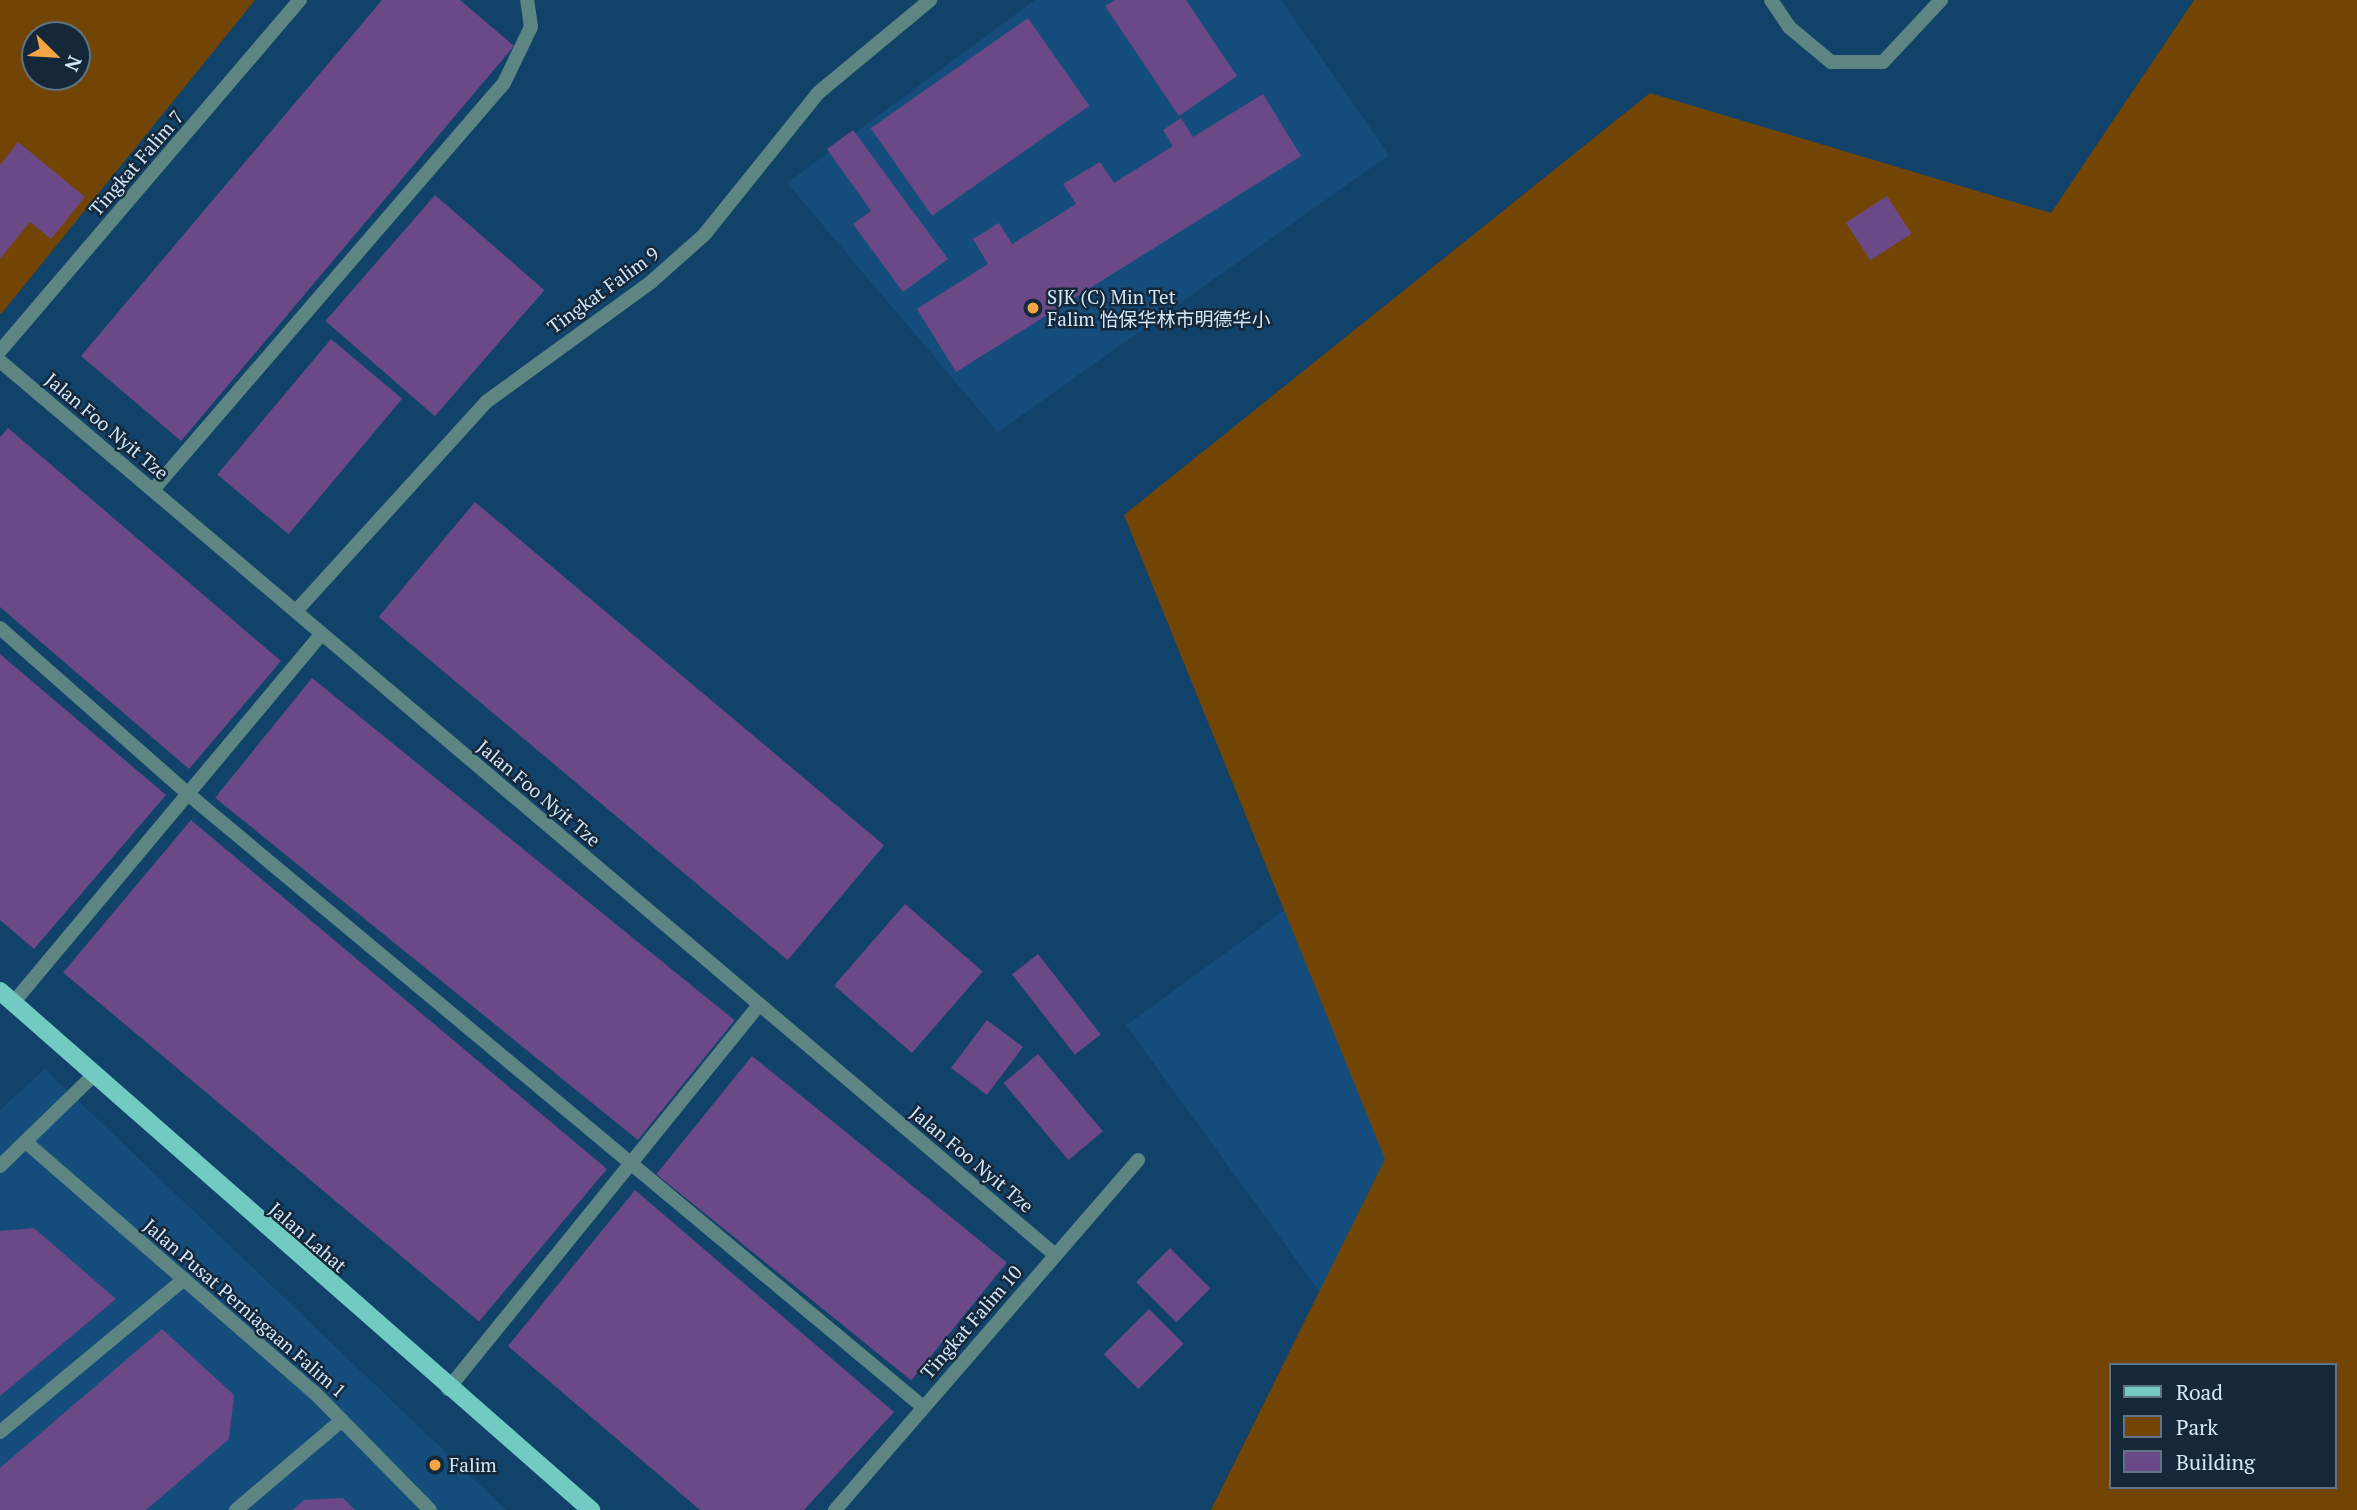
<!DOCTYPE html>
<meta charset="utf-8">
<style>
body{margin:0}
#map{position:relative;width:2357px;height:1510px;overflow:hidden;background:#10426a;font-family:"PT Serif","Noto Sans SC",serif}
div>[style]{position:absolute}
.built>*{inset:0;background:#144d7b;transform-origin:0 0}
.green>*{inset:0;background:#734504}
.building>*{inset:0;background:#6a4986;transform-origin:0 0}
.lane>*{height:14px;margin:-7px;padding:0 7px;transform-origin:7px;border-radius:7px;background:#5d8682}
.street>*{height:14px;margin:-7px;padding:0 7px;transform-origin:7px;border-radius:7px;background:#5d8682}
.primary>*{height:18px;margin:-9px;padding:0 9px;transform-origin:9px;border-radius:9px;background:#71cbc2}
.dots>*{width:19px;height:19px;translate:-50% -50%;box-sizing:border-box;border:4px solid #14283a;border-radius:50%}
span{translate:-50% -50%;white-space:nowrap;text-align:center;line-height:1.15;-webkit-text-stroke:5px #14283a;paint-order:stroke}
.street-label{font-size:19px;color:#d3e7fb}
.poi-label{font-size:19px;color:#d3e7fb}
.left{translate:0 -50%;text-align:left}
.legend{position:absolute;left:2109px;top:1363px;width:228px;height:126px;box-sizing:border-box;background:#14283a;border:2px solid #607487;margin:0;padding:9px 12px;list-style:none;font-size:21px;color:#d3e7fb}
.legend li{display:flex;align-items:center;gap:14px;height:35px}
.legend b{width:35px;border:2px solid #607487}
.north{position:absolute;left:21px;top:21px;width:70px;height:70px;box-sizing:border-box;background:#14283a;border:2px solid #607487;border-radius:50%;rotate:114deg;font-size:19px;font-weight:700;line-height:28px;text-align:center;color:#d3e7fb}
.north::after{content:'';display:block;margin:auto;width:24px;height:32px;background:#f4a443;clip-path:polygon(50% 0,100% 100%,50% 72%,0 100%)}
</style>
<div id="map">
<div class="built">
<i style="clip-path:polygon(1035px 0,1281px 0,1389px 155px,998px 432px,787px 183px)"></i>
<i style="left:1308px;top:893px;width:658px;height:225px;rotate:54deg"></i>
<i style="clip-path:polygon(45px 1069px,506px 1510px,0 1510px,0 1110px)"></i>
</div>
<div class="green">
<i style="clip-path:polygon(evenodd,0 0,255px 0,1px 314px,0 313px,0 0,35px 35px,77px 35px,77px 77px,35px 77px,35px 35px)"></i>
<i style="clip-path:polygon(evenodd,2194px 0,2357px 0,2357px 1510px,1211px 1510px,1385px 1159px,1124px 515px,1650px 93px,2051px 213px,2194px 0,2110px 1365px,2334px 1365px,2334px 1487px,2110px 1487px,2110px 1365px)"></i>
</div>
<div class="building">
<i style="clip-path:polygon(382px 0,460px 0,514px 46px,181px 441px,81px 356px)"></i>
<i style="clip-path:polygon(1115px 0,1186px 0,1237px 76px,1179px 116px,1105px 6px)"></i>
<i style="left:1028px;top:18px;width:107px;height:192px;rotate:55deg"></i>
<i style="clip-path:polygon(1263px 94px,1301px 156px,956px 372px,917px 309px,988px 264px,973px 239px,999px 223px,1012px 244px,1076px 204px,1063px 184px,1100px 162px,1114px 183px,1173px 146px,1163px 130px,1181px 118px,1193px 137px)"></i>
<i style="clip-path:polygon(853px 130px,948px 259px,903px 292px,853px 224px,871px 211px,827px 149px)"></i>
<i style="clip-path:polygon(18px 142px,85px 197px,51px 239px,30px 222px,0 259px,0 165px)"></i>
<i style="left:435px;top:195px;width:145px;height:167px;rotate:41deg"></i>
<i style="left:1887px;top:196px;width:45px;height:49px;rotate:57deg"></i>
<i style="left:331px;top:339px;width:93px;height:177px;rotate:40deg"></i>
<i style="clip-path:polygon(8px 428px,281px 661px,189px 769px,0 607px,0 437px)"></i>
<i style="left:475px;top:502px;width:534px;height:150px;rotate:40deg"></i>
<i style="clip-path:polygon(0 654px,166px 795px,34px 949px,0 920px)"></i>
<i style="left:312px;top:678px;width:544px;height:154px;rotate:39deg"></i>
<i style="left:191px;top:820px;width:543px;height:199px;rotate:40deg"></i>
<i style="left:905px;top:904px;width:103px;height:108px;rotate:41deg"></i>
<i style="left:1038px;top:954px;width:102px;height:33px;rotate:52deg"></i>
<i style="left:987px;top:1020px;width:45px;height:60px;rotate:37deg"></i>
<i style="left:1038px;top:1054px;width:101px;height:45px;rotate:50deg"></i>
<i style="left:752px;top:1056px;width:328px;height:152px;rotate:39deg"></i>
<i style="clip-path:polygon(635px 1190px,894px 1412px,804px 1510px,700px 1510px,508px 1346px)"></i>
<i style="clip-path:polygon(34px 1228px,116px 1299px,0 1396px,0 1231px)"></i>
<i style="left:1170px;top:1248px;width:57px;height:48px;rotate:45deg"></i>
<i style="left:1149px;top:1309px;width:49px;height:64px;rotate:45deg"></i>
<i style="clip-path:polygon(162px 1329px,234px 1395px,229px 1439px,146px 1510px,0 1510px,0 1468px)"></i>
<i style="clip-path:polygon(343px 1498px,355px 1510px,293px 1510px,304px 1500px)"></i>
</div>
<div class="lane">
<i style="left:153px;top:490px;width:537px;rotate:-49.23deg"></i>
<i style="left:504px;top:83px;width:62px;rotate:-64.3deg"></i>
<i style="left:531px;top:27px;width:27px;rotate:-98deg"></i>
<i style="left:0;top:628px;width:251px;rotate:41.4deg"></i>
<i style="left:188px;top:794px;width:957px;rotate:39.83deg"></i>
<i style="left:13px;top:1003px;width:481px;rotate:-50.1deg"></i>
<i style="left:448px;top:1389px;width:494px;rotate:-51deg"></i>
<i style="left:0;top:1432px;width:239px;rotate:-39.7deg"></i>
</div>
<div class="street">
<i style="left:1771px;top:0;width:32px;rotate:56deg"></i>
<i style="left:1789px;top:27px;width:55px;rotate:39.8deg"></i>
<i style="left:1831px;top:62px;width:52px"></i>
<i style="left:1883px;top:62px;width:85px;rotate:-46.9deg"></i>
<i style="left:0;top:351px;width:462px;rotate:-49.5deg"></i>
<i style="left:0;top:361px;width:1381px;rotate:40.27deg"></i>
<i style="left:297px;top:610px;width:281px;rotate:-47.7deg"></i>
<i style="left:486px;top:402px;width:204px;rotate:-36deg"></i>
<i style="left:651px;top:282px;width:71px;rotate:-41.6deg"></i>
<i style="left:704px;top:235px;width:182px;rotate:-51.2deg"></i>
<i style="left:818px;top:93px;width:146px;rotate:-39.7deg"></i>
<i style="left:27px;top:1143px;width:381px;rotate:41deg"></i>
<i style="left:315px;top:1393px;width:164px;rotate:45.5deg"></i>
<i style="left:0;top:1166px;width:131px;rotate:-44.1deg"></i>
<i style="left:236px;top:1510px;width:139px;rotate:-40.3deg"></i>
<i style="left:835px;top:1510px;width:463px;rotate:-49.1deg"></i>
</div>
<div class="primary">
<i style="left:0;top:991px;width:787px;rotate:41.29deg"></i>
</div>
<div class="dots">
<i style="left:1033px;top:308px;background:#f4a443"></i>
<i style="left:435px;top:1465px;background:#f4a443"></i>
</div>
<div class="street-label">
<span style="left:136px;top:163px;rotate:-49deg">Tingkat Falim 7</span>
<span style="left:603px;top:290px;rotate:-36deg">Tingkat Falim 9</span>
<span style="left:107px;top:426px;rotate:40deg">Jalan Foo Nyit Tze</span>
<span style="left:539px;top:793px;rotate:40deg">Jalan Foo Nyit Tze</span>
<span style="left:972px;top:1159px;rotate:40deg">Jalan Foo Nyit Tze</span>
<span style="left:308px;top:1237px;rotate:41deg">Jalan Lahat</span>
<span style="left:245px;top:1308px;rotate:41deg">Jalan Pusat Perniagaan Falim 1</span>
<span style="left:971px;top:1322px;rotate:-49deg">Tingkat Falim 10</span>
</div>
<div class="poi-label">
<span class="left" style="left:1047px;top:308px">SJK (C) Min Tet<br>Falim 怡保华林市明德华小</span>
<span class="left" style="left:449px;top:1465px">Falim</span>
</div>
<ul class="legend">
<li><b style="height:9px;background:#71cbc2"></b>Road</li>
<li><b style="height:19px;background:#734504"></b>Park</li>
<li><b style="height:19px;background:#6a4986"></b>Building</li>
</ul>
<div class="north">N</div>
</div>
